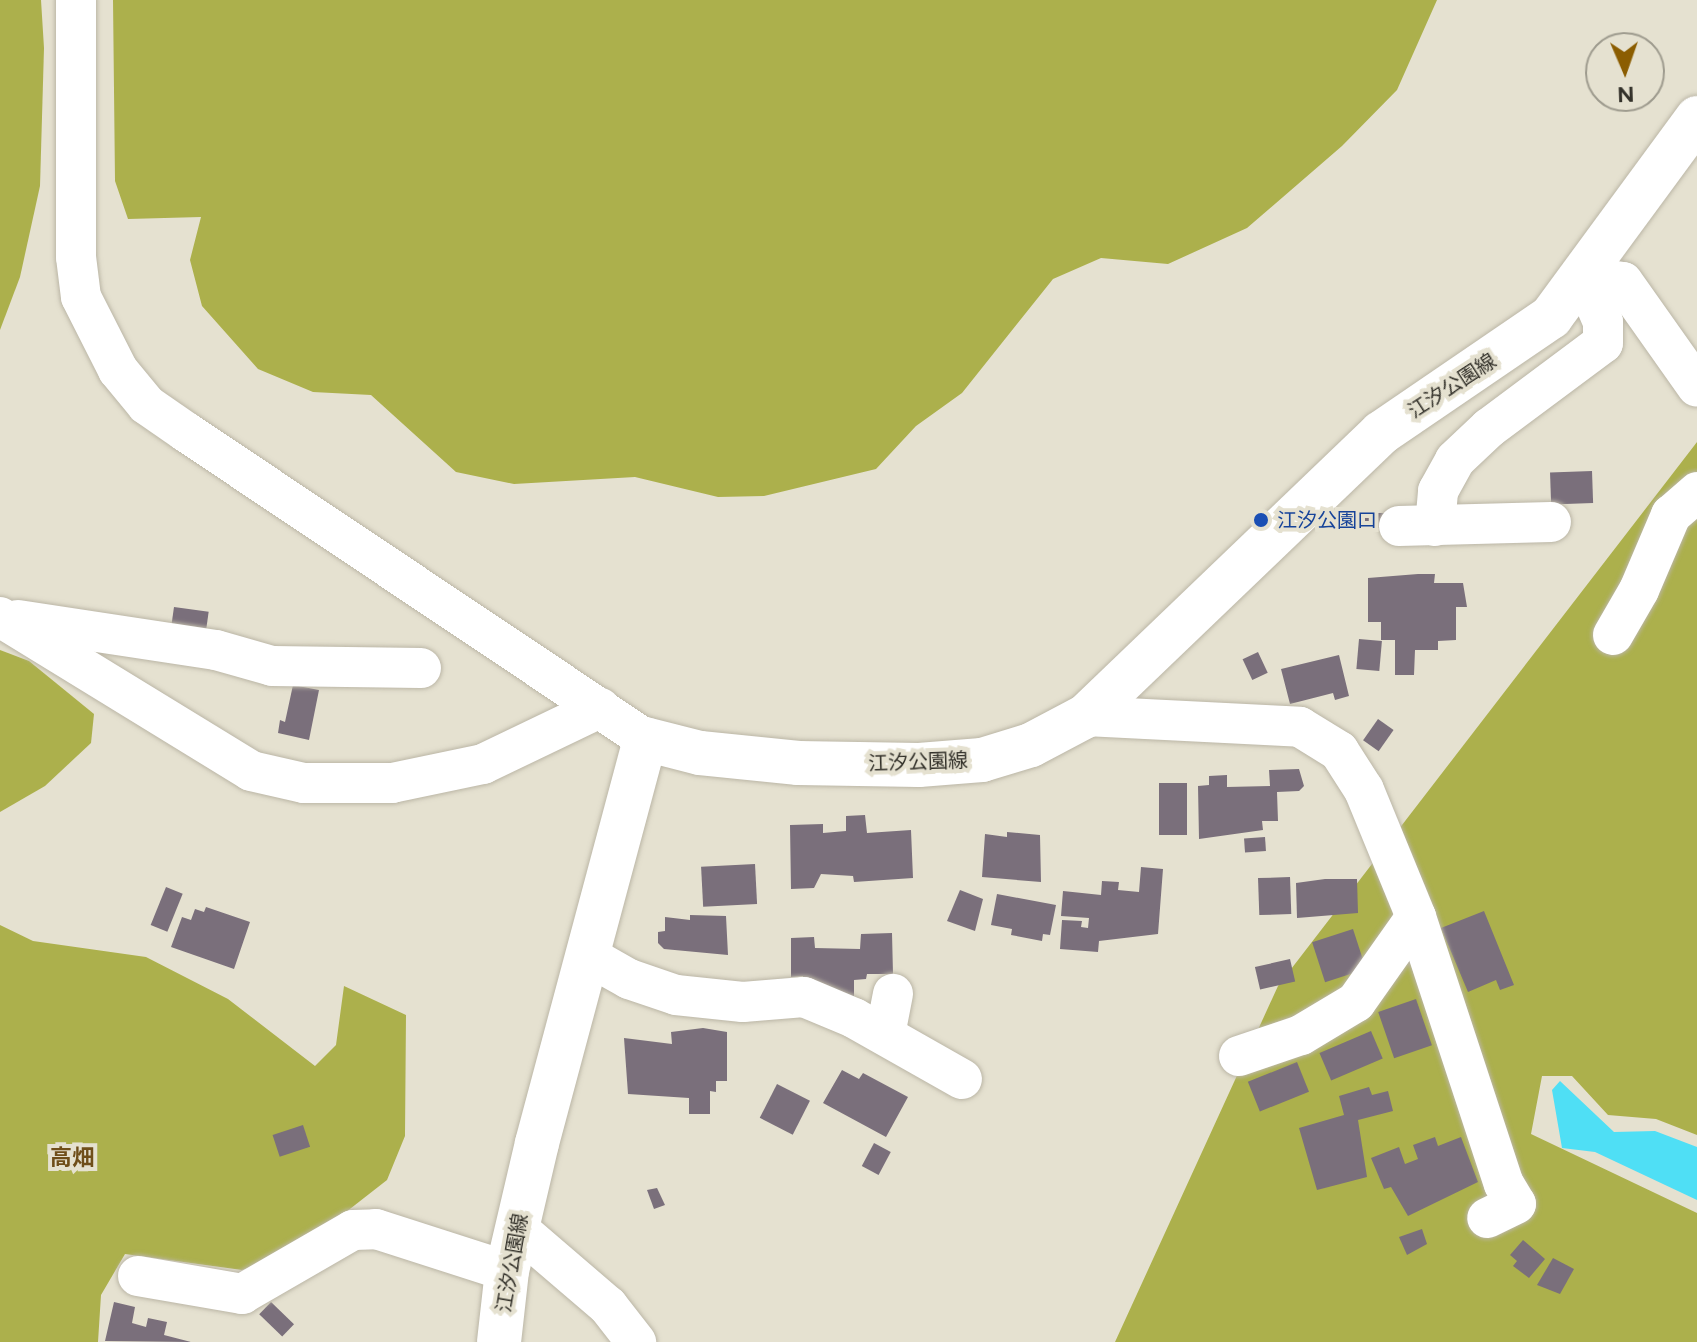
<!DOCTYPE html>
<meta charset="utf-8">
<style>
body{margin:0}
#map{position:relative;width:1697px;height:1342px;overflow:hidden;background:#e5e1d0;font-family:Figtree,"Noto Sans JP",sans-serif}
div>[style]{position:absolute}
.forest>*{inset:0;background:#acb04c}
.water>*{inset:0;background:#4fdff5}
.building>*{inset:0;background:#7a6f7b;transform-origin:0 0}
.roads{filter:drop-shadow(0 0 2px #bbb6a6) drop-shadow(0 0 2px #bbb6a6)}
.minor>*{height:40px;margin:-20px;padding:0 20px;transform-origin:20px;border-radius:20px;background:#fff}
.major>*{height:44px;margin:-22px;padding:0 22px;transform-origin:22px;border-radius:22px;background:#fff}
.dots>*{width:22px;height:22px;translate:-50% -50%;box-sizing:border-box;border:4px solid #e5e1d0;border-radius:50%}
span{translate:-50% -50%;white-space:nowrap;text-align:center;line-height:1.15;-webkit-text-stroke:8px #e5e1d0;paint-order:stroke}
.street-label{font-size:20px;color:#33312a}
.transit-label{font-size:20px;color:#164399}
.left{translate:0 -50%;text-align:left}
.neighbourhood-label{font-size:22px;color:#6f4e1a;font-weight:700}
.north{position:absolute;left:1585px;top:32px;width:80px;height:80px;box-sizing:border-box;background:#e5e1d0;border:2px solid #9e9b8e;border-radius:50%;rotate:178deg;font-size:22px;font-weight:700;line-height:32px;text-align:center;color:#33312a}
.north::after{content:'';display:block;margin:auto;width:28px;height:36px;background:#8b5d01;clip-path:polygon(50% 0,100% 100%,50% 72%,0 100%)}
</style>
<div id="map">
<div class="forest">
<i style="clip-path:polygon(0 0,41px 0,44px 48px,40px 186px,20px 277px,0 330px)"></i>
<i style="clip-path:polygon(113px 0,1437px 0,1397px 90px,1342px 146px,1247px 228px,1168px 264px,1101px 258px,1053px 279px,962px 393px,916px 426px,876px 469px,764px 496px,718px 497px,635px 477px,514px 484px,456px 472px,371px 395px,313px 392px,258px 369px,202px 306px,190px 260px,201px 217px,128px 219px,115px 181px)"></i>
<i style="clip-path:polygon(1697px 442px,1697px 1135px,1656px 1119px,1608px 1115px,1572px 1076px,1542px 1076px,1531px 1134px,1697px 1213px,1697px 1342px,1115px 1342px,1278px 986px)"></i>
<i style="clip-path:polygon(0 650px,29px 661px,94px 714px,91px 743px,45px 786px,0 812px)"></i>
<i style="clip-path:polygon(0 925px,33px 941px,146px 957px,228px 999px,315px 1066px,336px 1045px,344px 986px,406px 1015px,405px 1136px,387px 1180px,291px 1255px,242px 1270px,125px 1254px,101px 1295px,98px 1342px,0 1342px)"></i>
</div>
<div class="water">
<i style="clip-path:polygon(1560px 1081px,1614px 1132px,1655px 1131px,1697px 1147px,1697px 1200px,1595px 1152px,1562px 1148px,1552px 1090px)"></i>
</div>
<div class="building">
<i style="left:1592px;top:471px;width:32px;height:42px;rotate:88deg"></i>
<i style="left:1388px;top:513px;width:15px;height:24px;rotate:90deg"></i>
<i style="clip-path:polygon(1418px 574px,1435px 574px,1434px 583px,1463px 583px,1467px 607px,1456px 607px,1456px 640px,1438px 641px,1438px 650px,1415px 650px,1414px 675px,1395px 675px,1395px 640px,1381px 640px,1381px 622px,1368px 622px,1368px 578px)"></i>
<i style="left:174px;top:607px;width:35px;height:25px;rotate:8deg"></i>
<i style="left:1359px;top:639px;width:23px;height:30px;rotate:5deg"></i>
<i style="left:1258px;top:652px;width:23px;height:17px;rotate:65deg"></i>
<i style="clip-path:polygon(1339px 655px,1349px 696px,1335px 700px,1333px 693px,1290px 704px,1281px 669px)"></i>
<i style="clip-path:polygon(293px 685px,319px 690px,309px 740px,278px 733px,280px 720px,285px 722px)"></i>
<i style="left:1378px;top:719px;width:19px;height:26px;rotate:35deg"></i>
<i style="clip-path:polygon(1299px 769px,1304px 786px,1299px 791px,1277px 792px,1278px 821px,1262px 821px,1263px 830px,1199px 839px,1198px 786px,1209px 785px,1209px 776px,1227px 775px,1227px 787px,1270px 786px,1269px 770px)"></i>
<i style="left:1187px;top:783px;width:52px;height:28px;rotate:90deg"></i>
<i style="clip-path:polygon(865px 815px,867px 833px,911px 830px,913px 878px,854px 882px,853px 876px,821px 874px,814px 888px,791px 889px,790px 825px,823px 824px,823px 833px,846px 831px,846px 816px)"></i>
<i style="clip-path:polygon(1007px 832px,1040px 835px,1041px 882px,982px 877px,985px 834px,1007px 837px)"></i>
<i style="left:1265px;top:837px;width:14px;height:21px;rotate:86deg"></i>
<i style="left:755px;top:864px;width:40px;height:54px;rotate:87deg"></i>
<i style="clip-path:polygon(1141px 867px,1163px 869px,1158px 934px,1099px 941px,1098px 952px,1060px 949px,1062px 920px,1082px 921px,1081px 927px,1088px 928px,1089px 918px,1061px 916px,1063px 891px,1101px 895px,1102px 881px,1119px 882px,1118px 890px,1139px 892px)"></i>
<i style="left:1290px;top:877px;width:37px;height:32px;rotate:88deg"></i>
<i style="clip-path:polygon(1325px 879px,1357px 879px,1358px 913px,1297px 918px,1296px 883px)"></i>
<i style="left:166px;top:887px;width:18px;height:41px;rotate:22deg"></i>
<i style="clip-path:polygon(960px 890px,983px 899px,975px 931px,947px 921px)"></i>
<i style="clip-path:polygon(997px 894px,1056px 905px,1050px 935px,1043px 934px,1042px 941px,1011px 935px,1012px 929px,991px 925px)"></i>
<i style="clip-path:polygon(206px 907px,250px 922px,234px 969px,171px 947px,182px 917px,191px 920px,195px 909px,204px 912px)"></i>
<i style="clip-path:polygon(1484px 911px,1514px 985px,1500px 990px,1496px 980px,1468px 992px,1441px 928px)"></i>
<i style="clip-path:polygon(690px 915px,726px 916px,728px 955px,664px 949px,658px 943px,658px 932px,665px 931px,665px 917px,690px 920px)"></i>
<i style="left:1353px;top:929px;width:42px;height:43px;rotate:72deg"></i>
<i style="clip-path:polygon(892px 933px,893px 974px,867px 974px,866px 979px,854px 980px,854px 998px,804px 986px,803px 976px,791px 977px,791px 938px,814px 937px,815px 948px,860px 949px,861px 934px)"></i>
<i style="left:1290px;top:959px;width:23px;height:36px;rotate:77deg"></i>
<i style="left:1416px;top:999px;width:49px;height:40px;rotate:71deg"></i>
<i style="clip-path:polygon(703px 1028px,727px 1032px,727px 1081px,716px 1081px,716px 1092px,710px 1091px,710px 1114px,689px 1114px,689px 1098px,628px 1094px,624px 1038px,672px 1044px,671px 1032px)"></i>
<i style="left:1371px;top:1031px;width:30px;height:56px;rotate:67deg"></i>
<i style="left:1297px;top:1062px;width:32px;height:53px;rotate:68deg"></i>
<i style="clip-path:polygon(842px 1070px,859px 1079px,863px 1073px,908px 1097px,886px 1137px,823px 1103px)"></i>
<i style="left:777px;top:1084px;width:37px;height:38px;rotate:27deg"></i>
<i style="clip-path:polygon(1369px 1087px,1372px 1095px,1388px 1091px,1393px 1111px,1358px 1120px,1367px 1177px,1317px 1190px,1299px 1128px,1344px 1115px,1339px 1096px)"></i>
<i style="left:303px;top:1125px;width:23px;height:32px;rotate:72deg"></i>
<i style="clip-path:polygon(1435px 1137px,1438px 1146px,1461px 1137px,1478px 1182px,1408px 1216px,1391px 1187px,1384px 1189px,1371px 1158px,1399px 1147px,1405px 1164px,1418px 1159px,1413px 1145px)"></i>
<i style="left:874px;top:1143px;width:19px;height:26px;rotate:28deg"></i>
<i style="clip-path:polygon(657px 1188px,665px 1205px,654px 1209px,647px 1190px)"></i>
<i style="clip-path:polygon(1422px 1229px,1427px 1244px,1407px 1255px,1399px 1237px)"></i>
<i style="clip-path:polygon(1523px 1240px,1545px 1259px,1529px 1278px,1513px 1266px,1517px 1261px,1510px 1255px)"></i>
<i style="clip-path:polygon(1553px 1258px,1574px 1269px,1560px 1294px,1537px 1285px)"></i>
<i style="clip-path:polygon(114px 1302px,135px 1307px,132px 1323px,146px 1327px,148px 1318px,167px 1322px,164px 1335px,191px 1342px,105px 1341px)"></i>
<i style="left:271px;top:1302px;width:32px;height:17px;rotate:44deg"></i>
</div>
<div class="roads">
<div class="minor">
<i style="left:76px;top:0;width:257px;rotate:90deg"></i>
<i style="left:76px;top:257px;width:40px;rotate:82.9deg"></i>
<i style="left:81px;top:297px;width:82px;rotate:63.1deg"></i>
<i style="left:118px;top:370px;width:45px;rotate:50.4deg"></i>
<i style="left:147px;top:405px;width:47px;rotate:34.7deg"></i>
<i style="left:186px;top:432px;width:552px;rotate:33.78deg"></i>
<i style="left:1583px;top:276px;width:40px;rotate:8.5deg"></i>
<i style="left:1623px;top:282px;width:128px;rotate:54.8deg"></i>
<i style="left:1399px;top:526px;width:152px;rotate:-1.5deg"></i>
<i style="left:1435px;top:526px;width:35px;rotate:-85deg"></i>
<i style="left:1438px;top:491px;width:35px;rotate:-61deg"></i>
<i style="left:1455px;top:460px;width:47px;rotate:-43.3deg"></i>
<i style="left:1489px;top:428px;width:142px;rotate:-36.7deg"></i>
<i style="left:1603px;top:343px;width:21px;rotate:-90deg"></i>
<i style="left:1603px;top:322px;width:50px;rotate:-113.5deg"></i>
<i style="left:0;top:617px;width:294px;rotate:31.5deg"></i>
<i style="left:251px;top:771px;width:54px;rotate:12.8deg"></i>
<i style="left:304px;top:783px;width:88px"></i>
<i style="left:392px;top:783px;width:93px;rotate:-11.8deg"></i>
<i style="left:483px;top:764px;width:130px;rotate:-25.6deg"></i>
<i style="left:18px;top:620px;width:200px;rotate:8.6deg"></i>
<i style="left:216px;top:650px;width:58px;rotate:15.9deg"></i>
<i style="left:272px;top:666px;width:149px;rotate:0.8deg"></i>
<i style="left:1613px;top:635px;width:52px;rotate:-60deg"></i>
<i style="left:1639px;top:590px;width:82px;rotate:-66.9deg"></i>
<i style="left:1671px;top:515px;width:35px;rotate:-41deg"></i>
<i style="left:1086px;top:716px;width:214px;rotate:2.9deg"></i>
<i style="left:1300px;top:727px;width:46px;rotate:31.6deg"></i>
<i style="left:1339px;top:751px;width:46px;rotate:57.3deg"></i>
<i style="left:1364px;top:790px;width:137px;rotate:67.7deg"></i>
<i style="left:1416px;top:917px;width:281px;rotate:71.8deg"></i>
<i style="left:1504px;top:1184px;width:23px;rotate:59deg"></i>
<i style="left:1516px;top:1204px;width:32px;rotate:154deg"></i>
<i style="left:590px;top:957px;width:45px;rotate:29.4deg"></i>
<i style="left:629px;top:979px;width:50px;rotate:18.8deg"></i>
<i style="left:676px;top:995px;width:67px;rotate:6deg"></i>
<i style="left:743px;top:1002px;width:61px;rotate:-4.7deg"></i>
<i style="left:804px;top:997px;width:54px;rotate:22.8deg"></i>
<i style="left:854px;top:1018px;width:124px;rotate:29.5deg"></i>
<i style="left:885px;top:1035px;width:42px;rotate:-79deg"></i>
<i style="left:1239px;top:1056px;width:65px;rotate:-18.7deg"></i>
<i style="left:1301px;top:1035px;width:64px;rotate:-31deg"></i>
<i style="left:1356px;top:1002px;width:104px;rotate:-54.8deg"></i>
<i style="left:517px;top:1228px;width:120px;rotate:40.6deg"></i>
<i style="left:608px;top:1306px;width:46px;rotate:52.1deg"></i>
<i style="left:138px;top:1276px;width:106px;rotate:9.8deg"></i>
<i style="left:242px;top:1294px;width:128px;rotate:-30deg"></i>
<i style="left:353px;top:1230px;width:23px;rotate:-2deg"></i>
<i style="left:376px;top:1229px;width:138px;rotate:17.8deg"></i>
</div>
<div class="major">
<i style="left:499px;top:1342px;width:71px;rotate:-83.6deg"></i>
<i style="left:507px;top:1271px;width:131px;rotate:-76.8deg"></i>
<i style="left:537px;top:1143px;width:418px;rotate:-75deg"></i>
<i style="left:645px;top:739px;width:57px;rotate:14.3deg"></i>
<i style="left:700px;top:753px;width:99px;rotate:5.8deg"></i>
<i style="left:798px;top:763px;width:121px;rotate:0.9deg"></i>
<i style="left:919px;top:765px;width:63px;rotate:-4.5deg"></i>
<i style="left:982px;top:760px;width:51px;rotate:-17deg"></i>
<i style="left:1031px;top:745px;width:62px;rotate:-27.8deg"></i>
<i style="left:1086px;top:716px;width:409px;rotate:-43.8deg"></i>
<i style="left:1381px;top:433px;width:206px;rotate:-34.3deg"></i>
<i style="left:1551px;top:317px;width:247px;rotate:-53.7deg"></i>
</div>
</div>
<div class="dots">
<i style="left:1261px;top:520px;background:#1a4fb4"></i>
</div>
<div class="street-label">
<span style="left:1452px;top:386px;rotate:-33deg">江汐公園線</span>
<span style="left:918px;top:762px;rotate:-2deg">江汐公園線</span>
<span style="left:512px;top:1263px;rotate:-80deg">江汐公園線</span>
</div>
<div class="transit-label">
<span class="left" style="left:1277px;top:520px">江汐公園口</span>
</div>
<div class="neighbourhood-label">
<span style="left:72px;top:1158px">高畑</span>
</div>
<div class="north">N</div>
</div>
